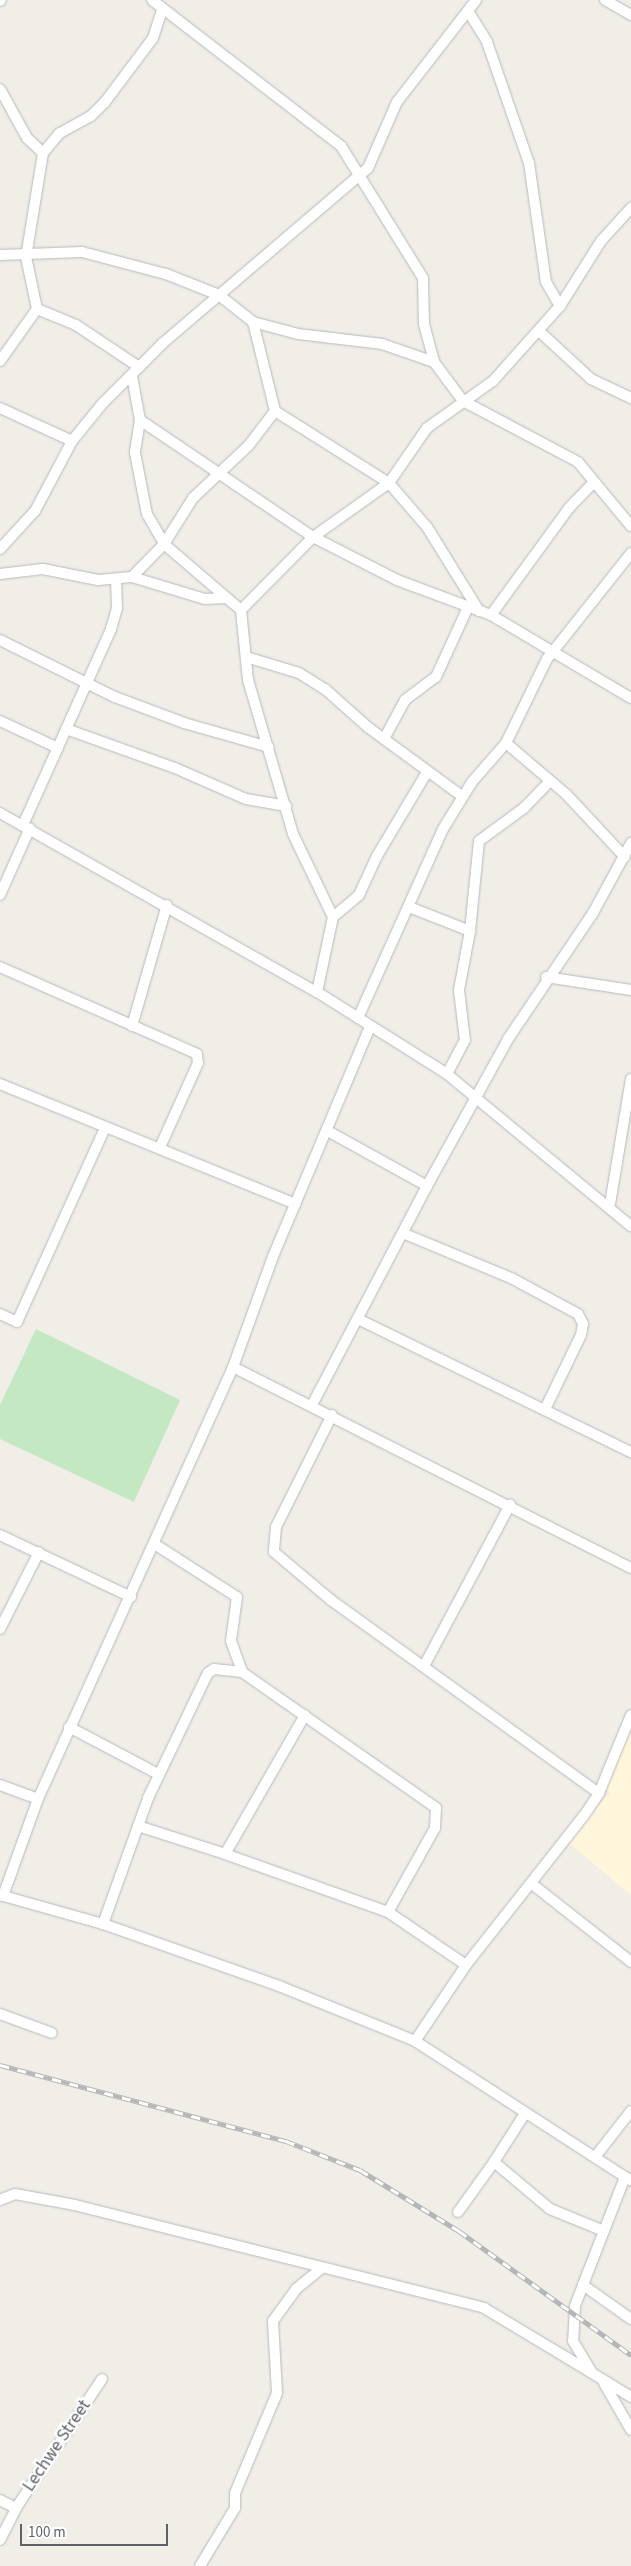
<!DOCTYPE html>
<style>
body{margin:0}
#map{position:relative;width:631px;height:2566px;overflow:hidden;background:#f0eee6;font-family:"Source Sans 3",sans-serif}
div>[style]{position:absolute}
.commercial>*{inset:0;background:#fff6dc}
.green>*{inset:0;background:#c3e8c2}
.roads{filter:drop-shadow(0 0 1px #b6b9bd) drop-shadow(0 0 1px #b6b9bd)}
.minor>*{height:10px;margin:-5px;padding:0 5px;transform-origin:5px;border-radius:5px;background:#fff}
.rail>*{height:5px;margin-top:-2.5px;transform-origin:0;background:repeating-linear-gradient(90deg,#fff 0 9px,#b5b6b7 0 18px);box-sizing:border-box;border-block:1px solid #b5b6b7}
span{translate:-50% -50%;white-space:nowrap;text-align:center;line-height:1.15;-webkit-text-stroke:5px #fff;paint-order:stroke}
.street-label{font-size:18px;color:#5d6267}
.scale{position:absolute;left:20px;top:2524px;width:148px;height:22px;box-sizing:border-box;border:2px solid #5d6267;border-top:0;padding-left:6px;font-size:15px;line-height:18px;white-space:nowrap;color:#5d6267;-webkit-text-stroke:4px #fff;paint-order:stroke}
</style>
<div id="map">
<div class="commercial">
<i style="clip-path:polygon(631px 1722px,631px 1895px,569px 1843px,610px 1792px,603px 1788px)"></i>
</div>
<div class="green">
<i style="clip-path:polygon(36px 1329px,180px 1400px,134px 1502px,0 1439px,0 1405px)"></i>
</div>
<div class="roads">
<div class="minor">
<i style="left:152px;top:0;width:239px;rotate:37.7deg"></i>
<i style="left:341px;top:146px;width:155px;rotate:58.2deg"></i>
<i style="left:423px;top:278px;width:46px;rotate:88.8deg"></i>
<i style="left:424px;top:324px;width:39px;rotate:75deg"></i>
<i style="left:605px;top:0;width:30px;rotate:30deg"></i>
<i style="left:0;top:1px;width:1px;rotate:-45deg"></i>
<i style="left:468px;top:11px;width:36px;rotate:58deg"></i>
<i style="left:487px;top:42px;width:128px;rotate:70.9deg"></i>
<i style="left:529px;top:163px;width:120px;rotate:81.9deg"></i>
<i style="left:546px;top:282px;width:28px;rotate:60deg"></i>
<i style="left:0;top:89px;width:56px;rotate:61.1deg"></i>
<i style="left:27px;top:138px;width:22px;rotate:43deg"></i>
<i style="left:0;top:255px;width:82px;rotate:-2.1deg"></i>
<i style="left:82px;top:252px;width:87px;rotate:14.7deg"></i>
<i style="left:166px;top:274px;width:57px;rotate:21.6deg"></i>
<i style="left:219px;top:295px;width:43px;rotate:38.5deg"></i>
<i style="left:253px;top:322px;width:92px;rotate:76.1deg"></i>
<i style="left:275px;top:411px;width:135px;rotate:32.3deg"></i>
<i style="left:389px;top:483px;width:58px;rotate:49.2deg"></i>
<i style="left:427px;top:527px;width:99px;rotate:58.2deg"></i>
<i style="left:37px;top:309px;width:42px;rotate:22.3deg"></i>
<i style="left:76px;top:325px;width:76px;rotate:33.7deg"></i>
<i style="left:253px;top:322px;width:47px;rotate:14.9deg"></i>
<i style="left:298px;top:334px;width:85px;rotate:6.8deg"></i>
<i style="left:382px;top:344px;width:55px;rotate:19.1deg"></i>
<i style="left:434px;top:362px;width:49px;rotate:53.4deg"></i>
<i style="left:463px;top:401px;width:130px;rotate:27.9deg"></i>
<i style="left:578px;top:462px;width:83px;rotate:50.4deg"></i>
<i style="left:539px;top:331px;width:71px;rotate:42.7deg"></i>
<i style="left:591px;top:379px;width:44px;rotate:25.4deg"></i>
<i style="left:0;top:361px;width:64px;rotate:-54.6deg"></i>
<i style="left:37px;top:309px;width:53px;rotate:-101.9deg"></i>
<i style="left:26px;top:257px;width:105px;rotate:-80.7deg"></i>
<i style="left:43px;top:153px;width:26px;rotate:-50deg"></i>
<i style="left:60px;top:133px;width:35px;rotate:-29deg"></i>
<i style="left:91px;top:116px;width:20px;rotate:-45deg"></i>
<i style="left:105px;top:102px;width:80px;rotate:-53.1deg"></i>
<i style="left:153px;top:38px;width:29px;rotate:-72deg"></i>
<i style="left:132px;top:376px;width:45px;rotate:79.7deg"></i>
<i style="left:140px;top:420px;width:209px;rotate:34.1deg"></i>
<i style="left:313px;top:537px;width:94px;rotate:27.1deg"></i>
<i style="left:397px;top:580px;width:100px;rotate:20.4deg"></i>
<i style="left:491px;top:615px;width:163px;rotate:30.7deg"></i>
<i style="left:0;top:408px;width:79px;rotate:24.6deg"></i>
<i style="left:140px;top:420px;width:33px;rotate:99deg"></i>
<i style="left:135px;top:453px;width:62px;rotate:78.9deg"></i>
<i style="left:147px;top:514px;width:34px;rotate:60deg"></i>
<i style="left:164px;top:544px;width:101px;rotate:40.6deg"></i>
<i style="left:241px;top:610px;width:70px;rotate:84.3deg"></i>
<i style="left:248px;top:680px;width:160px;rotate:73.7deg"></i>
<i style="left:293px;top:834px;width:92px;rotate:64.3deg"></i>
<i style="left:333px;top:917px;width:77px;rotate:102deg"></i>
<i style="left:0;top:549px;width:52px;rotate:-47.4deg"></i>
<i style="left:35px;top:511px;width:79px;rotate:-62.1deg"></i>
<i style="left:72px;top:441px;width:49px;rotate:-50.8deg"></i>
<i style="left:103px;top:403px;width:85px;rotate:-45deg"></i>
<i style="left:163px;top:343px;width:270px;rotate:-40.5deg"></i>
<i style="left:368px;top:168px;width:72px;rotate:-66.3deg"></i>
<i style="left:397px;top:102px;width:129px;rotate:-52.2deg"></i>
<i style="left:0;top:574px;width:43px;rotate:-6.6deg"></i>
<i style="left:43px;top:569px;width:56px;rotate:11.3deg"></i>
<i style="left:98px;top:580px;width:34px;rotate:-5deg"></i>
<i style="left:132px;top:577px;width:46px;rotate:-45.9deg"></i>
<i style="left:164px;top:544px;width:54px;rotate:-57.8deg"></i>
<i style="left:193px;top:498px;width:77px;rotate:-43.4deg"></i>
<i style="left:249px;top:445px;width:43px;rotate:-52.6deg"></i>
<i style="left:132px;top:577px;width:76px;rotate:16.8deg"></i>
<i style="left:205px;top:599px;width:21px;rotate:-3deg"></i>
<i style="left:241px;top:610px;width:103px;rotate:-45.4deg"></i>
<i style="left:313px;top:537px;width:93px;rotate:-35.4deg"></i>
<i style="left:389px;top:483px;width:67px;rotate:-55.4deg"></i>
<i style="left:427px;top:428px;width:81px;rotate:-35.5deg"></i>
<i style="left:493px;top:381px;width:101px;rotate:-48.2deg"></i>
<i style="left:560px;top:306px;width:77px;rotate:-57.8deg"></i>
<i style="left:601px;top:241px;width:45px;rotate:-47.7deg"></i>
<i style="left:491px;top:615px;width:132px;rotate:-53.9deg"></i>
<i style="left:569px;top:508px;width:35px;rotate:-46deg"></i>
<i style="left:0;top:640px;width:128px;rotate:26.4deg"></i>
<i style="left:115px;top:697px;width:74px;rotate:20.6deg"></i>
<i style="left:184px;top:723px;width:88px;rotate:15.8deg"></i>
<i style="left:246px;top:657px;width:55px;rotate:16.8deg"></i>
<i style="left:299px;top:673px;width:31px;rotate:32deg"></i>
<i style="left:325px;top:689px;width:59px;rotate:41.6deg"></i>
<i style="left:369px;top:728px;width:115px;rotate:36.2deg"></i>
<i style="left:0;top:721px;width:64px;rotate:25deg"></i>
<i style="left:66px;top:729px;width:116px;rotate:19.7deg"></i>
<i style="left:175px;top:768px;width:77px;rotate:23.6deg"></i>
<i style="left:246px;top:799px;width:41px;rotate:9.9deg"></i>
<i style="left:384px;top:739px;width:44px;rotate:-61.7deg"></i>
<i style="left:405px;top:700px;width:39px;rotate:-37deg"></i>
<i style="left:436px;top:677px;width:77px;rotate:-65.4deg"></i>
<i style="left:506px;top:743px;width:79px;rotate:40.4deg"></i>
<i style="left:566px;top:794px;width:86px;rotate:46.9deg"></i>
<i style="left:0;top:813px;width:364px;rotate:29.5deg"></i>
<i style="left:317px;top:992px;width:154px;rotate:32.2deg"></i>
<i style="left:447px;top:1074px;width:239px;rotate:39.6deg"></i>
<i style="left:23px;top:825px;width:215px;rotate:-65.8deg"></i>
<i style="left:111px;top:629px;width:22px;rotate:-74deg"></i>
<i style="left:117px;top:608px;width:28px;rotate:-92deg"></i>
<i style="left:0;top:895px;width:73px;rotate:-65.9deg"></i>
<i style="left:409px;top:907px;width:66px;rotate:21.5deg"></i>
<i style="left:470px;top:931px;width:60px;rotate:100.6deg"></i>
<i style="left:459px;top:990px;width:50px;rotate:83.2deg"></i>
<i style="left:465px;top:1040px;width:38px;rotate:118deg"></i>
<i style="left:333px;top:917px;width:34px;rotate:-40deg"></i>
<i style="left:359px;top:895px;width:43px;rotate:-65.2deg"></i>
<i style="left:377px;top:856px;width:98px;rotate:-59.2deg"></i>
<i style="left:470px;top:931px;width:90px;rotate:-84.3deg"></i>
<i style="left:479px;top:841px;width:56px;rotate:-36.3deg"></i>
<i style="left:524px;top:808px;width:37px;rotate:-46deg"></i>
<i style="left:0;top:967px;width:215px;rotate:23.8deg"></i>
<i style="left:197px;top:1054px;width:9px;rotate:84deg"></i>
<i style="left:198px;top:1063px;width:92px;rotate:114.3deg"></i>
<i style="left:546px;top:977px;width:86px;rotate:8.7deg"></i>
<i style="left:358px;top:1018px;width:207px;rotate:-65.8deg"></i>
<i style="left:443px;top:829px;width:55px;rotate:-58.3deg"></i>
<i style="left:472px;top:782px;width:52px;rotate:-48.9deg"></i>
<i style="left:506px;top:743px;width:93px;rotate:-64deg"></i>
<i style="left:547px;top:659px;width:135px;rotate:-51.6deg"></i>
<i style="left:132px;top:1026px;width:126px;rotate:-73.9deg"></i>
<i style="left:0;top:1084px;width:319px;rotate:22.1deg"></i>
<i style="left:427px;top:1186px;width:168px;rotate:-61.1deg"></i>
<i style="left:508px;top:1039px;width:152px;rotate:-56deg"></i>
<i style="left:593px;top:913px;width:80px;rotate:-61.5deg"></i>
<i style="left:610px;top:1204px;width:127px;rotate:-80.5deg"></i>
<i style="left:405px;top:1234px;width:117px;rotate:22.6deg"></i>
<i style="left:513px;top:1279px;width:74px;rotate:28.3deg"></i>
<i style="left:578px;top:1314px;width:11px;rotate:63deg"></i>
<i style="left:583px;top:1324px;width:11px;rotate:100deg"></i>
<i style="left:581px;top:1335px;width:80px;rotate:115.9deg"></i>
<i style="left:0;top:1314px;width:19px;rotate:25deg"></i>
<i style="left:17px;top:1322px;width:213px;rotate:-65.6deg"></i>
<i style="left:360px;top:1320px;width:301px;rotate:26deg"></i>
<i style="left:233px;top:1367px;width:446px;rotate:26.8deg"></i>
<i style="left:312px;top:1405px;width:247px;rotate:-62.3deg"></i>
<i style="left:427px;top:1186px;width:115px;rotate:-151deg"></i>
<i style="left:332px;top:1415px;width:125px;rotate:116.6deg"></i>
<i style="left:276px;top:1527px;width:25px;rotate:95deg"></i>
<i style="left:274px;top:1552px;width:75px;rotate:40.1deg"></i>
<i style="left:331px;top:1600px;width:330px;rotate:35.8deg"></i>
<i style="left:0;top:1535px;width:145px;rotate:25.3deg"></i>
<i style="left:156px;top:1545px;width:96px;rotate:32.7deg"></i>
<i style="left:237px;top:1597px;width:44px;rotate:97.8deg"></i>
<i style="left:231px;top:1641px;width:33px;rotate:70deg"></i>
<i style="left:242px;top:1672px;width:237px;rotate:35deg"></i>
<i style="left:436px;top:1808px;width:20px;rotate:93deg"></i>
<i style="left:435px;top:1828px;width:96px;rotate:119.2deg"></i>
<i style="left:388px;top:1912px;width:94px;rotate:34.2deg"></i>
<i style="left:0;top:1629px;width:86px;rotate:-63.1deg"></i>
<i style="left:424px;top:1666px;width:183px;rotate:-61.9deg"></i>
<i style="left:305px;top:1715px;width:160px;rotate:119.9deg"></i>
<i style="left:225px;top:1854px;width:173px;rotate:19.6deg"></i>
<i style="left:69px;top:1727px;width:101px;rotate:27.8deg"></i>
<i style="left:0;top:1785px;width:40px;rotate:20.2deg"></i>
<i style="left:138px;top:1826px;width:91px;rotate:17.8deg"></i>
<i style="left:532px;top:1884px;width:126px;rotate:38.2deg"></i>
<i style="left:0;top:1895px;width:107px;rotate:15.7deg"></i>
<i style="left:103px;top:1924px;width:187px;rotate:19.4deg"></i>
<i style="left:279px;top:1986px;width:147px;rotate:22deg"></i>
<i style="left:415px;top:2041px;width:257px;rotate:32.9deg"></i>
<i style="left:3px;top:1896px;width:103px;rotate:-70.2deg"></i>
<i style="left:38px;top:1799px;width:474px;rotate:-65.7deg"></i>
<i style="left:233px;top:1367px;width:120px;rotate:-70.1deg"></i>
<i style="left:274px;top:1254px;width:246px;rotate:-67.1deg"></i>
<i style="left:103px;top:1924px;width:134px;rotate:-70.3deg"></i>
<i style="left:148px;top:1798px;width:139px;rotate:-64.4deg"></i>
<i style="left:208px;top:1673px;width:7px;rotate:-34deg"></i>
<i style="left:214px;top:1669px;width:28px;rotate:6deg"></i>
<i style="left:0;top:2014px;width:55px;rotate:20.1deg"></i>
<i style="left:415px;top:2041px;width:92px;rotate:-56.1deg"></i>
<i style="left:466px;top:1965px;width:189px;rotate:-51.7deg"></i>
<i style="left:583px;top:1817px;width:29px;rotate:-56deg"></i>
<i style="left:599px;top:1793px;width:84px;rotate:-67.7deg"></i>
<i style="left:524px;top:2115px;width:56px;rotate:122.6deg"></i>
<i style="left:494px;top:2162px;width:73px;rotate:40deg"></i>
<i style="left:550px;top:2209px;width:58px;rotate:22.2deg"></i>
<i style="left:595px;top:2157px;width:58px;rotate:-52deg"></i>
<i style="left:625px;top:2177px;width:116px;rotate:111.3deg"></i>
<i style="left:583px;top:2285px;width:59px;rotate:35.3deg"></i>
<i style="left:0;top:2200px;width:16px;rotate:-22deg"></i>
<i style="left:15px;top:2194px;width:61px;rotate:10.4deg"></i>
<i style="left:75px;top:2205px;width:422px;rotate:14.1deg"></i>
<i style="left:484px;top:2308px;width:126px;rotate:31deg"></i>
<i style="left:458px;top:2212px;width:62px;rotate:-54.2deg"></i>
<i style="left:583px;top:2285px;width:22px;rotate:111deg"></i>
<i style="left:575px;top:2306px;width:35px;rotate:93deg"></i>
<i style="left:573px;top:2341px;width:37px;rotate:59deg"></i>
<i style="left:592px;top:2373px;width:46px;rotate:31.6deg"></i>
<i style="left:604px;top:2383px;width:54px;rotate:60.1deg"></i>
<i style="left:0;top:2500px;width:18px;rotate:27deg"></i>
<i style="left:0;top:2540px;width:36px;rotate:-63deg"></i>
<i style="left:16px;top:2508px;width:155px;rotate:-56.3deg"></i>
<i style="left:200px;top:2566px;width:68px;rotate:-58.9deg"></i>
<i style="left:235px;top:2508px;width:15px;rotate:-90deg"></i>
<i style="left:235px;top:2493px;width:108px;rotate:-67.2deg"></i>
<i style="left:277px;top:2393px;width:72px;rotate:-93.2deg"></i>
<i style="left:273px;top:2321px;width:39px;rotate:-54deg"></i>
<i style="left:296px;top:2289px;width:33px;rotate:-39deg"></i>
</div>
</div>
<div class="rail">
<i style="left:0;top:2065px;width:296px;rotate:14.9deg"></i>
<i style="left:286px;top:2141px;width:79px;rotate:21.4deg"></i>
<i style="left:360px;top:2170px;width:116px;rotate:31.6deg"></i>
<i style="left:459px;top:2231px;width:212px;rotate:35.8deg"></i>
</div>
<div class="street-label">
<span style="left:57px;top:2446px;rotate:-56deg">Lechwe Street</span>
</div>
<div class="scale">100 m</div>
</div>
